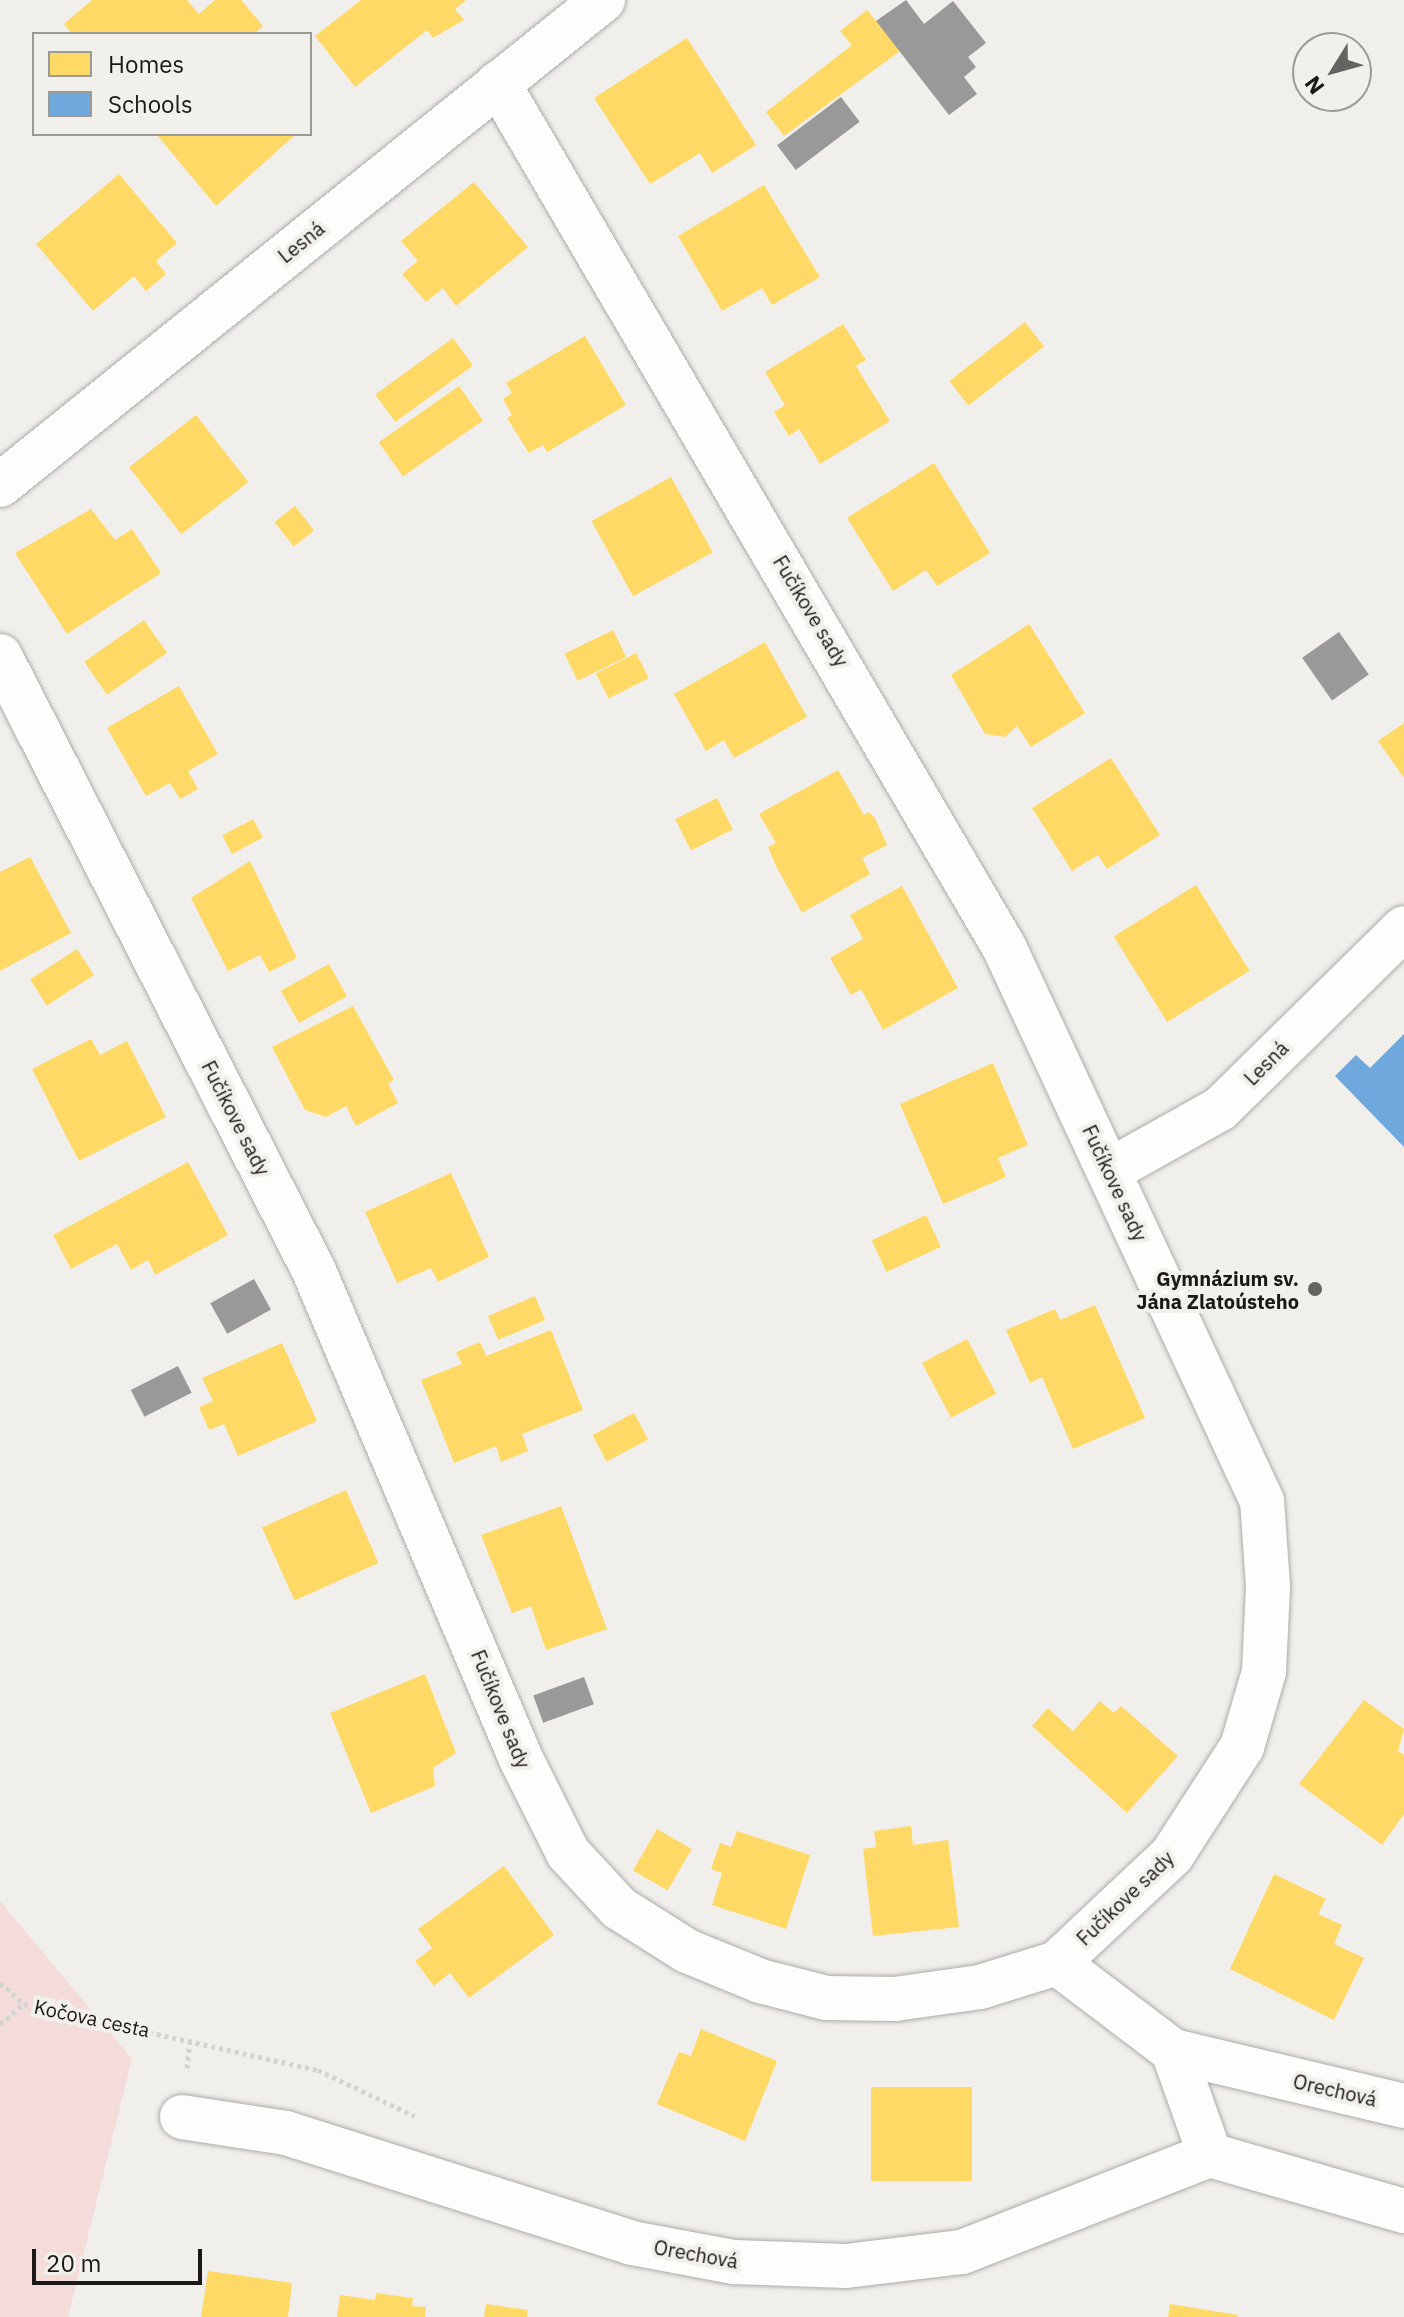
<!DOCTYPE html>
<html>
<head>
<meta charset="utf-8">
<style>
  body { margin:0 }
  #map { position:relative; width:1404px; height:2317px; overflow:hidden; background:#f1efec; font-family:"IBM Plex Sans",sans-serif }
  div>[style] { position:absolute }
  .green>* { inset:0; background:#f4dcda }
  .homes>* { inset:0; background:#ffd966; transform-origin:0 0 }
  .schools>* { inset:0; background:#6fa8dc }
  .industry>* { inset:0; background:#999; transform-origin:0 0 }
  .path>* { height:5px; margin-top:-2.5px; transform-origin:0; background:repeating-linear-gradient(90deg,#d3d3d2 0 4px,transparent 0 8px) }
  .roads { filter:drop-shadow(0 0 2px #adaca9) drop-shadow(0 0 2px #adaca9) }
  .minor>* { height:44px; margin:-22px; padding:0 22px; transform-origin:22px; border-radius:22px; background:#fdfdfc }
  .dots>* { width:22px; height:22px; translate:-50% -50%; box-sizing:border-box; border:4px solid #f2f0eb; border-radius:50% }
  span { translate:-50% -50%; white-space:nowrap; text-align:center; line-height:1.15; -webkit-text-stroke:8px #f2f0eb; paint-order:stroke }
  .street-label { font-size:20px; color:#1a1918 }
  .poi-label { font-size:20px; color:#1a1918; font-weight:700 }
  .right { translate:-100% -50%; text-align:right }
  .legend { position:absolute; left:32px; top:32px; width:280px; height:104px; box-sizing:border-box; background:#f2f0eb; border:2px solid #9c9a97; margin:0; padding:10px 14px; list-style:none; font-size:24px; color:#1a1918 }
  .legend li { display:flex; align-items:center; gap:16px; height:40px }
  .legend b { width:40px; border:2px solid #9c9a97 }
  .north { position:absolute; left:1292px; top:32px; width:80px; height:80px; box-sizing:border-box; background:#f2f0eb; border:2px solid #9c9a97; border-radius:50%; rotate:233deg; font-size:22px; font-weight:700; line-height:32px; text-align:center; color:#1a1918 }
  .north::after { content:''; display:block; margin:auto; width:28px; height:36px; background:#656462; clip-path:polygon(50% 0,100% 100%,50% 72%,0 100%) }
  .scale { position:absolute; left:32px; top:2249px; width:170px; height:36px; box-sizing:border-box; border:4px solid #1a1918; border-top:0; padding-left:10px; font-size:24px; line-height:28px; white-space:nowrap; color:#1a1918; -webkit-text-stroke:6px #f2f0eb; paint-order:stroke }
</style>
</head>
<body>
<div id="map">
  <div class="green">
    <div style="clip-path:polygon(0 1901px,132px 2059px,68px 2317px,0 2317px)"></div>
  </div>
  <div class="homes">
    <div style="clip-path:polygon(92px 0,187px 0,199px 14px,215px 0,241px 0,263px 26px,254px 34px,72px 34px,64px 24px)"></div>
    <div style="clip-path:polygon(361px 0,466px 0,455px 9px,464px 20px,433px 38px,427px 30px,355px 87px,315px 36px)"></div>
    <div style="clip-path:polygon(867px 10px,900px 51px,784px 136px,766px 112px,852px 45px,840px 31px)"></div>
    <div style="clip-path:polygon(687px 38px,756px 145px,712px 173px,700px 153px,650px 184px,594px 98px)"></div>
    <div style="clip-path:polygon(156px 134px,296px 134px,216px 206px)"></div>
    <div style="clip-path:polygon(119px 174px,177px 243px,156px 261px,166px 274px,146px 291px,134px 276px,93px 311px,36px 244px)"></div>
    <div style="clip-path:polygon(474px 182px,528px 247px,456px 306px,443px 288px,426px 302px,402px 274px,418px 261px,401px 241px)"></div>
    <div style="clip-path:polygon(764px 185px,820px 277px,772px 305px,762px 288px,722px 311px,678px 236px)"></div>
    <div style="left:1025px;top:322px;width:31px;height:96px;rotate:52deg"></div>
    <div style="clip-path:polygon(843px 324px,866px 360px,856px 366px,890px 421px,820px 464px,799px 429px,789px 436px,774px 412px,785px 405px,765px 372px)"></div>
    <div style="clip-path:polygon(585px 336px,626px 405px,547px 452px,543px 445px,529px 453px,507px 418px,512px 415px,503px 399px,512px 393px,506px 383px)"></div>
    <div style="left:453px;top:338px;width:34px;height:96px;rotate:54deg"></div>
    <div style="left:459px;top:386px;width:42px;height:98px;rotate:55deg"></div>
    <div style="left:196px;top:415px;width:85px;height:85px;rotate:52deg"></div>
    <div style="clip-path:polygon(934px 463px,990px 553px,937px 586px,926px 570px,893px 591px,847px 518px)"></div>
    <div style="left:671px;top:477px;width:86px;height:91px;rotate:61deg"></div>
    <div style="left:295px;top:506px;width:31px;height:26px;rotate:52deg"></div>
    <div style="clip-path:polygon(91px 509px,115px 540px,132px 529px,161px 573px,67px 634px,15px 553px)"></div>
    <div style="left:144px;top:620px;width:40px;height:73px;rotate:55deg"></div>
    <div style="clip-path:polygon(1029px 624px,1085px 713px,1031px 747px,1017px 726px,1005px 737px,985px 734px,951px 675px)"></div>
    <div style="left:613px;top:630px;width:30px;height:54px;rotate:64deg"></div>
    <div style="clip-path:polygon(765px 642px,807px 717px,734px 758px,724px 740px,706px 751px,674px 694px)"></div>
    <div style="left:636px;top:653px;width:28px;height:45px;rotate:63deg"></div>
    <div style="clip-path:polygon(179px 686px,218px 754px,188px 771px,198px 789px,180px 799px,170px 783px,146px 796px,107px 728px)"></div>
    <div style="clip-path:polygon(1404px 723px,1404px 778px,1378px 741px)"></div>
    <div style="clip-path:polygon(1111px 758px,1160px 835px,1107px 869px,1098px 855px,1072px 871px,1032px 808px)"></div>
    <div style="clip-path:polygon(838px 770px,864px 815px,869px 812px,875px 818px,887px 845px,862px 858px,870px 874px,802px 913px,776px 866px,768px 847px,776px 843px,759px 814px)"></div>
    <div style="left:717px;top:798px;width:35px;height:47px;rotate:63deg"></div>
    <div style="left:253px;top:819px;width:21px;height:35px;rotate:62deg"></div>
    <div style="clip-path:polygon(30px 857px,71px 933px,0 971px,0 872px)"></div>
    <div style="clip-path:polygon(250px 861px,297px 958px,269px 972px,260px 955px,228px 971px,191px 898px)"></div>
    <div style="left:1196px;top:885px;width:101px;height:97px;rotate:58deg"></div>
    <div style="clip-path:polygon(902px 886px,958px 988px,883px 1030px,861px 989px,851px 995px,830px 958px,863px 939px,850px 915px)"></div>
    <div style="left:77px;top:949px;width:31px;height:56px;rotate:57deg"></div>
    <div style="left:329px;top:964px;width:37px;height:55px;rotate:61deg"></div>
    <div style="clip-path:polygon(353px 1006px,394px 1080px,388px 1083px,398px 1103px,356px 1126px,346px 1106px,326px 1117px,305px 1110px,272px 1047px)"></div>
    <div style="clip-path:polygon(91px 1039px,100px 1055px,127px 1041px,166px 1117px,79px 1161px,32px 1069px)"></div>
    <div style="clip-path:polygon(993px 1063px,1028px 1145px,998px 1158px,1006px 1177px,943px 1204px,900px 1104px)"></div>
    <div style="clip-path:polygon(188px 1162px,228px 1235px,155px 1275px,148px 1260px,131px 1270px,117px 1244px,71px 1269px,53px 1235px)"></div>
    <div style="clip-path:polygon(451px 1173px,489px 1257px,438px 1282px,431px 1268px,397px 1283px,365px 1212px)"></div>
    <div style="left:926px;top:1215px;width:35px;height:60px;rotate:65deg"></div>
    <div style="left:535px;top:1296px;width:26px;height:51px;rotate:67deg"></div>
    <div style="clip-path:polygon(1095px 1305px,1145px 1418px,1073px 1449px,1042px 1377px,1030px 1383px,1006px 1330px,1055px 1309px,1060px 1320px)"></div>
    <div style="clip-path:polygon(551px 1330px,583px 1410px,522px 1434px,528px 1451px,501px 1462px,496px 1446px,454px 1463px,421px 1380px,462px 1364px,456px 1352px,480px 1342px,486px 1356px)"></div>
    <div style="left:967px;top:1339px;width:62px;height:51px;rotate:62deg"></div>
    <div style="clip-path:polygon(282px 1343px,317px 1421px,238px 1456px,224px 1424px,209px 1430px,199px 1407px,213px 1401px,202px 1378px)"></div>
    <div style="left:634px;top:1413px;width:30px;height:47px;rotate:62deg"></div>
    <div style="left:346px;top:1490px;width:80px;height:92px;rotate:66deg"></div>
    <div style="clip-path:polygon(561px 1506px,607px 1629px,546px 1650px,531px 1606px,512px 1613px,481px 1535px)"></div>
    <div style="clip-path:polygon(425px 1674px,456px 1753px,433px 1768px,435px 1786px,371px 1813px,330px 1713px)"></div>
    <div style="clip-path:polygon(1364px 1700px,1404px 1729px,1398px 1751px,1404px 1755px,1404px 1814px,1382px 1845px,1299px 1784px)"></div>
    <div style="clip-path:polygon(1100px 1701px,1114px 1713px,1121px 1706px,1178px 1756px,1127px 1813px,1032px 1726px,1048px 1708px,1073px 1731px)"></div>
    <div style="clip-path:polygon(911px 1826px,913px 1845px,948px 1840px,959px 1927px,873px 1936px,863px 1849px,876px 1847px,874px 1831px)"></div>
    <div style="left:657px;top:1829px;width:40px;height:48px;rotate:30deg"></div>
    <div style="clip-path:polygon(737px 1831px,810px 1855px,786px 1929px,712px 1905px,722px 1873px,711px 1869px,720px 1843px,731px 1847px)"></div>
    <div style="clip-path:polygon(504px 1866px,554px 1935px,469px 1998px,450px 1973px,434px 1986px,415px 1961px,432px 1948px,418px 1929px)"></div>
    <div style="clip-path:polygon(1274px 1874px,1326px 1899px,1318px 1914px,1342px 1925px,1334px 1944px,1364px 1958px,1334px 2020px,1230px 1969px)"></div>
    <div style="clip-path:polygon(701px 2029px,777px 2061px,745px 2141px,657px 2104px,679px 2052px,691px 2056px)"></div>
    <div style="left:972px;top:2087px;width:94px;height:101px;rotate:90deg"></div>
    <div style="clip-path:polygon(208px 2271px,292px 2283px,288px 2317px,201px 2317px)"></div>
    <div style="clip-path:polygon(376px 2293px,413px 2298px,412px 2306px,426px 2307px,425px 2317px,337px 2317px,340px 2295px,375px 2300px)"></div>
    <div style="clip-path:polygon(486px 2304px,528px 2310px,527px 2317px,484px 2317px)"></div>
    <div style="clip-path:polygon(1170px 2304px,1238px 2315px,1237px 2317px,1168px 2317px)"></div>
  </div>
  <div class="schools">
    <div style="clip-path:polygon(1404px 1034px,1404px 1147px,1335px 1076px,1356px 1055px,1370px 1068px)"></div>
  </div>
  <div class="industry">
    <div style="clip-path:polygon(906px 0,924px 24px,953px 1px,986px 43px,968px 57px,976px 67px,964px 77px,977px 94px,949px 115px,876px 21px)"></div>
    <div style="left:841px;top:97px;width:31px;height:80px;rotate:53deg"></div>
    <div style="left:1339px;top:632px;width:52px;height:45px;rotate:55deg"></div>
    <div style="left:254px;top:1279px;width:35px;height:50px;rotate:61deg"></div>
    <div style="left:178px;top:1366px;width:30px;height:53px;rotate:63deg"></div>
    <div style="left:584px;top:1677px;width:29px;height:54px;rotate:70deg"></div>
  </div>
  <div class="path">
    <div style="left:0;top:1983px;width:32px;rotate:41deg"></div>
    <div style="left:24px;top:2004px;width:301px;rotate:12.7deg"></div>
    <div style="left:318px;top:2070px;width:107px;rotate:25.4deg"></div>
    <div style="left:0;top:2024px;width:31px;rotate:-40deg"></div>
    <div style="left:187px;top:2068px;width:27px;rotate:-84deg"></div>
  </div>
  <div class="roads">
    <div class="minor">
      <div style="left:0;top:485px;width:774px;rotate:-38.81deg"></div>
      <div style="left:0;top:656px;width:691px;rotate:62.95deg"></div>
      <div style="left:314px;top:1271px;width:530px;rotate:67.01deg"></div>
      <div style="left:521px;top:1759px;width:105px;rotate:63.4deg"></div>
      <div style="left:568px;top:1853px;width:75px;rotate:47.2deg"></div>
      <div style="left:619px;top:1908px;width:80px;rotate:32.3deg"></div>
      <div style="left:687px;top:1951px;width:79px;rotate:22.3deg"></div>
      <div style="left:760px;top:1981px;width:68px;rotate:14.4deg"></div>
      <div style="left:826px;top:1998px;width:69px;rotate:0.8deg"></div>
      <div style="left:895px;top:1999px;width:86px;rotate:-8deg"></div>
      <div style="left:980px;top:1987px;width:81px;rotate:-17.3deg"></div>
      <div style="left:1057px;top:1963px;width:158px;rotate:-43.2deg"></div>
      <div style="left:1172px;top:1855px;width:129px;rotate:-57.1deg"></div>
      <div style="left:1242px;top:1747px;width:78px;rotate:-73.7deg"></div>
      <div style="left:1264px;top:1672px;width:86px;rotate:-87.3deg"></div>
      <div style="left:1268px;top:1586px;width:85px;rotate:-94deg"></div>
      <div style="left:1262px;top:1501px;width:611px;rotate:-114.97deg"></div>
      <div style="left:1004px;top:947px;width:1001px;rotate:-120.36deg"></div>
      <div style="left:1109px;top:1171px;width:127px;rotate:-29.2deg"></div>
      <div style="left:1220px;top:1109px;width:258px;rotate:-44.5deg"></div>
      <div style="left:1057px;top:1963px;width:146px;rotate:37.2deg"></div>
      <div style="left:1173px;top:2051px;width:237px;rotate:13.4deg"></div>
      <div style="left:1173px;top:2051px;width:110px;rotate:70.4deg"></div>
      <div style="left:182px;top:2117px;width:105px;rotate:8.7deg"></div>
      <div style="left:286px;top:2133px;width:363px;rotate:17.6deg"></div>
      <div style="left:632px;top:2243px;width:104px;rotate:10.6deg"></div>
      <div style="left:734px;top:2262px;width:112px;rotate:2deg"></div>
      <div style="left:846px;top:2266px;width:117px;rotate:-6.9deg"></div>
      <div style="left:962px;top:2252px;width:266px;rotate:-21.4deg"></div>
      <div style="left:1210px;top:2155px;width:202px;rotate:16.1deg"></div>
    </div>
  </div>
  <div class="dots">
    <div style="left:1315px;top:1289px;background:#656462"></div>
  </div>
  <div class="street-label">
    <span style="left:301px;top:242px;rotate:-39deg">Lesná</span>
    <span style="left:811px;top:611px;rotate:59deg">Fučíkove sady</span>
    <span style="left:1266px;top:1063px;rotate:-45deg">Lesná</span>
    <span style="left:236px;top:1118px;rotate:63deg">Fučíkove sady</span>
    <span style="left:1115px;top:1183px;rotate:65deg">Fučíkove sady</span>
    <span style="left:501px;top:1709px;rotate:68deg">Fučíkove sady</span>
    <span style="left:1125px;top:1898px;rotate:-44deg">Fučíkove sady</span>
    <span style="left:92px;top:2018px;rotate:12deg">Kočova cesta</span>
    <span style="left:1335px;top:2090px;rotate:13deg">Orechová</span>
    <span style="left:696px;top:2254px;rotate:10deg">Orechová</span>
  </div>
  <div class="poi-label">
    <span class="right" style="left:1299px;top:1290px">Gymnázium sv.<br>Jána Zlatoústeho</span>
  </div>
  <ul class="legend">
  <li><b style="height:22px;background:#ffd966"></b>Homes</li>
  <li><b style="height:22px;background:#6fa8dc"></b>Schools</li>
  </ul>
  <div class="north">N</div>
  <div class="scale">20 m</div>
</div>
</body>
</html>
